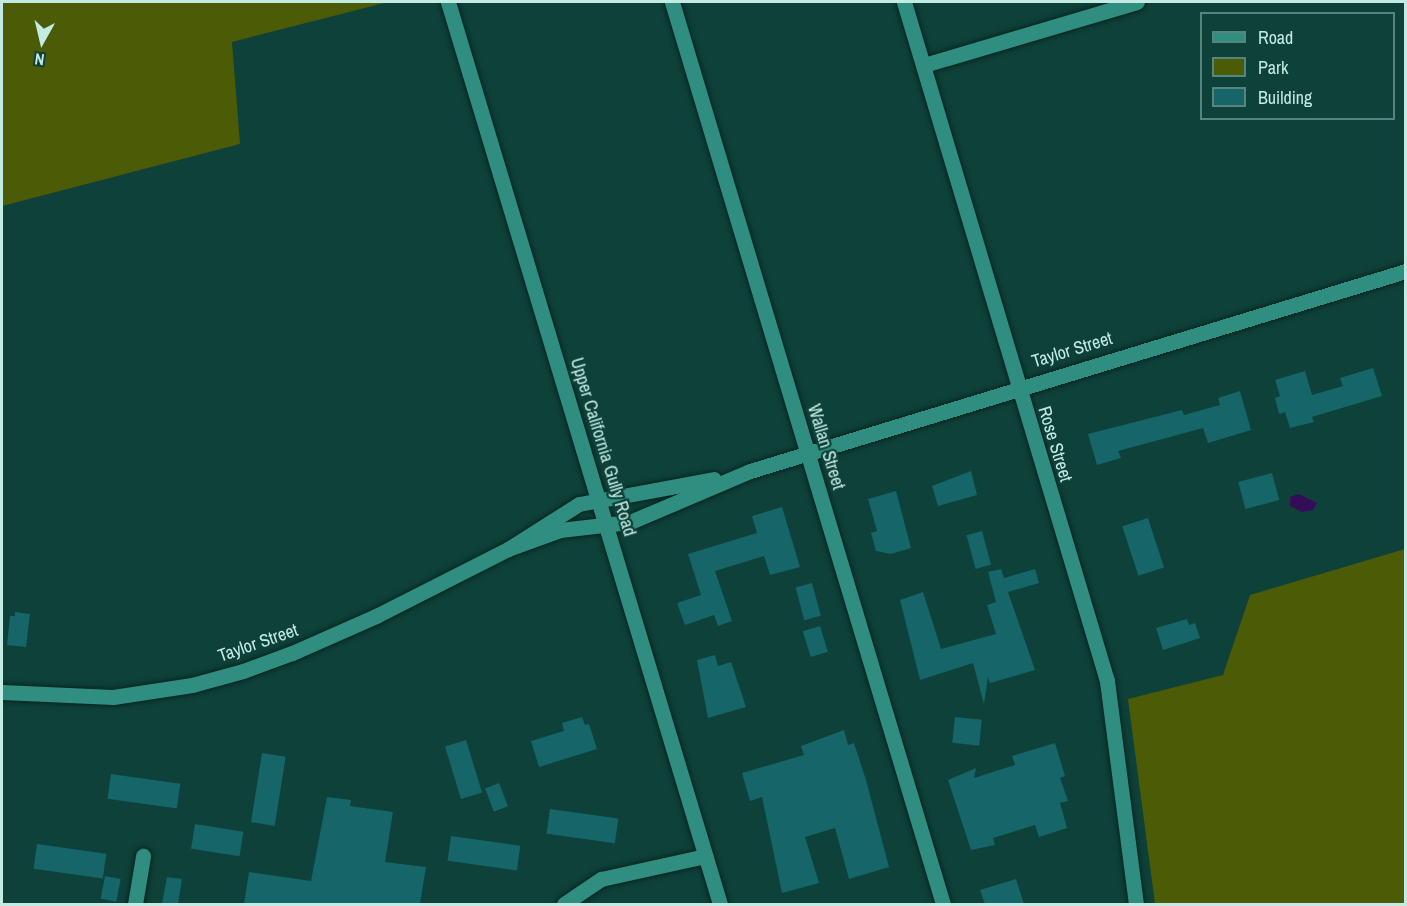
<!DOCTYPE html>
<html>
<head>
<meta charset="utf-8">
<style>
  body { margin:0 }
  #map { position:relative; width:1407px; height:906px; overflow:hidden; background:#0e4139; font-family:"Archivo Narrow",sans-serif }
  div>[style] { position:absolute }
  .green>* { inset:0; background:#4b5b06 }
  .water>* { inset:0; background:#330d58 }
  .building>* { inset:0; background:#156569; transform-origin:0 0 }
  .roads { filter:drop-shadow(0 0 2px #072520) drop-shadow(0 0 2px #072520) }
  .minor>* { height:15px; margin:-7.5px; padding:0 7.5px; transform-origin:7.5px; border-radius:7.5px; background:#308e80 }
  span { translate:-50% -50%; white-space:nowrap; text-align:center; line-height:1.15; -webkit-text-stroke:4.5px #0e4139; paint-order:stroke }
  .street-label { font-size:18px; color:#c2ece3 }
  .frame { position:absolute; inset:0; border:3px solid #c2ece3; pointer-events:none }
  .legend { position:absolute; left:1200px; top:12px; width:195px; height:108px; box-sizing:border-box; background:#0e4139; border:2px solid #56857d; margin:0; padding:8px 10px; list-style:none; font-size:18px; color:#c2ece3 }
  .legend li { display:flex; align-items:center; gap:12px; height:30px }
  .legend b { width:30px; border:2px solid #56857d }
  .north { position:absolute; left:12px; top:12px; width:60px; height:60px; -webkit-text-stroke:4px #0e4139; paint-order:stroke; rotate:188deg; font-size:16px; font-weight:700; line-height:24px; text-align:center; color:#c2ece3 }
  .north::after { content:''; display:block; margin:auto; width:21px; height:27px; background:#c2ece3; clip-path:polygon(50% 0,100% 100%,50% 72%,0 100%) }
</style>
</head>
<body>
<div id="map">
  <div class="green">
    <div style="clip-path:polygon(2px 2px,388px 2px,232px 42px,240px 144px,2px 206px)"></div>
    <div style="clip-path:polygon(1405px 549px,1405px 904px,1155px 904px,1128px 699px,1223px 675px,1250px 595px)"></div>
  </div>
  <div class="water">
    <div style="clip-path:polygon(1299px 494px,1317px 503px,1313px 510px,1302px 512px,1290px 506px,1290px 497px)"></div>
  </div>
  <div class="building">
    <div style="clip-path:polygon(1373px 368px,1382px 396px,1312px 417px,1314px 422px,1290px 428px,1285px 412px,1279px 414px,1275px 398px,1280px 396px,1275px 380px,1305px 371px,1312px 395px,1343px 386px,1340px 378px)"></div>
    <div style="clip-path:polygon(1240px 391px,1251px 430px,1208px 443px,1203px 428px,1118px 451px,1121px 458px,1097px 465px,1088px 434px,1182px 410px,1184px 415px,1220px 405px,1218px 398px)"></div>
    <div style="clip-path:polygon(971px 471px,977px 495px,938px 506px,932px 486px)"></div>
    <div style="left:1272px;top:473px;width:28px;height:35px;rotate:75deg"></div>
    <div style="clip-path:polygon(896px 491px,911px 548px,891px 554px,876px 551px,871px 533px,877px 531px,868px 499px)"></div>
    <div style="clip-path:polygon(782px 507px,800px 567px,770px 575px,764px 556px,715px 571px,732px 621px,718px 626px,714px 615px,685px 625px,677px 603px,701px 595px,688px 554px,757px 533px,752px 516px)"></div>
    <div style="left:1148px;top:518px;width:52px;height:27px;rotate:72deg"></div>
    <div style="left:982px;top:531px;width:35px;height:16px;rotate:75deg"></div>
    <div style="clip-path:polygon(1001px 569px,1004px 578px,1035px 569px,1039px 583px,1008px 592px,1035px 670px,990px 683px,988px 677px,984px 704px,973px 663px,920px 680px,900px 600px,923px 592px,941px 649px,996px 634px,987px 605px,996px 602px,988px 572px)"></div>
    <div style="left:812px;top:583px;width:34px;height:17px;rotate:75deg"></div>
    <div style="clip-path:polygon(15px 612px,30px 614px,26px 647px,7px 645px,10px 616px,15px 616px)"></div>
    <div style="clip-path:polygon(1187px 619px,1189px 625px,1195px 623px,1200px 638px,1163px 650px,1156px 628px)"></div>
    <div style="left:820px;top:626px;width:27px;height:18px;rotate:73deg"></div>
    <div style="clip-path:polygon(715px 655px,718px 666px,731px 662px,746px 707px,708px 718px,697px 660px)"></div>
    <div style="clip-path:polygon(582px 717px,585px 725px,589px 724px,597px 749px,539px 767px,531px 741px,564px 731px,562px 723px)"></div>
    <div style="left:955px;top:717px;width:27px;height:26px;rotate:6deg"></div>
    <div style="clip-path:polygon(844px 730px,848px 745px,854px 743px,866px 780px,889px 867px,849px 879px,835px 828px,805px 837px,819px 883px,782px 893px,762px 797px,750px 801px,742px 773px,804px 755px,801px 746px)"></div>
    <div style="left:466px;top:740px;width:55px;height:22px;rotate:73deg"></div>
    <div style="clip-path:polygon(1055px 743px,1065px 776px,1060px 778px,1068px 801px,1060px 803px,1067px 828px,1039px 837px,1035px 825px,993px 838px,995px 845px,971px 850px,948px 780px,976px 768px,974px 778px,1015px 765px,1012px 756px)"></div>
    <div style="left:262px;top:753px;width:24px;height:70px;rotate:9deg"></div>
    <div style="left:111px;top:774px;width:70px;height:25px;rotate:8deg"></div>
    <div style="left:499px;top:783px;width:25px;height:15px;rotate:69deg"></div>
    <div style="clip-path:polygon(327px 797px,351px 800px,350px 806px,393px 812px,385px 862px,426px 867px,420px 904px,244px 904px,249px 872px,311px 881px)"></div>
    <div style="left:550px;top:809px;width:69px;height:25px;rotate:8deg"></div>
    <div style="left:195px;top:824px;width:49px;height:25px;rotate:9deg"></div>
    <div style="left:451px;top:836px;width:70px;height:25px;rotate:8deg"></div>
    <div style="left:37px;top:844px;width:70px;height:25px;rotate:8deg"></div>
    <div style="left:105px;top:876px;width:16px;height:23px;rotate:11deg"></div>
    <div style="clip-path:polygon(167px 877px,182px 879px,178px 904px,162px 904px)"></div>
    <div style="clip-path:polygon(1016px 879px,1024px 904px,985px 904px,980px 890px)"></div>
  </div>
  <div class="roads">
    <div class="minor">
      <div style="left:448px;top:2px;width:942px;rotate:73.22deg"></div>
      <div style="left:672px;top:2px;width:942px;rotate:73.28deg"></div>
      <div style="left:904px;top:2px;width:709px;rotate:73.35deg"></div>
      <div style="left:1107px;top:681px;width:225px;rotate:82.6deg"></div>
      <div style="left:924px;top:65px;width:222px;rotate:-16.5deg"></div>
      <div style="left:508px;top:549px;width:55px;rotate:-20.1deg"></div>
      <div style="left:560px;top:530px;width:70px;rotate:-6.5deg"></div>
      <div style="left:630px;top:522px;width:130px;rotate:-23deg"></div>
      <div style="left:750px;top:471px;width:686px;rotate:-16.96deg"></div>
      <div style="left:2px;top:692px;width:111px;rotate:2.6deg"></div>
      <div style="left:113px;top:697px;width:80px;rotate:-8.6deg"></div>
      <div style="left:192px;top:685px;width:53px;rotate:-15.4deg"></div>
      <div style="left:243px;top:671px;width:52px;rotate:-20.2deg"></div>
      <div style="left:292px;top:653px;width:92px;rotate:-23.8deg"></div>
      <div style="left:376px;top:616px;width:148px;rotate:-26.9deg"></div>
      <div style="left:508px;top:549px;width:84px;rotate:-32.4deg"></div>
      <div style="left:579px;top:504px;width:137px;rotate:-10.5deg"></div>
      <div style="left:135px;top:904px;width:49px;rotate:-80.5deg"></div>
      <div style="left:564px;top:904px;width:45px;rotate:-34deg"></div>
      <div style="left:601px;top:879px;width:107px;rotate:-12.4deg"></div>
    </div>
  </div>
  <div class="street-label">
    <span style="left:1072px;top:350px;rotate:-17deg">Taylor Street</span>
    <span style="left:1055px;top:444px;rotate:73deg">Rose Street</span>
    <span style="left:603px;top:447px;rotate:73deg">Upper California Gully Road</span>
    <span style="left:826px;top:447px;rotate:73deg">Wallan Street</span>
    <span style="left:258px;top:643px;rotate:-19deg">Taylor Street</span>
  </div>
  <div class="frame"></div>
  <ul class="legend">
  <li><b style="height:8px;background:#308e80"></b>Road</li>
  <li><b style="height:16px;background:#4b5b06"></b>Park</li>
  <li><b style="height:16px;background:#156569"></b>Building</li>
  </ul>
  <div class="north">N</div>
</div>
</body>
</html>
